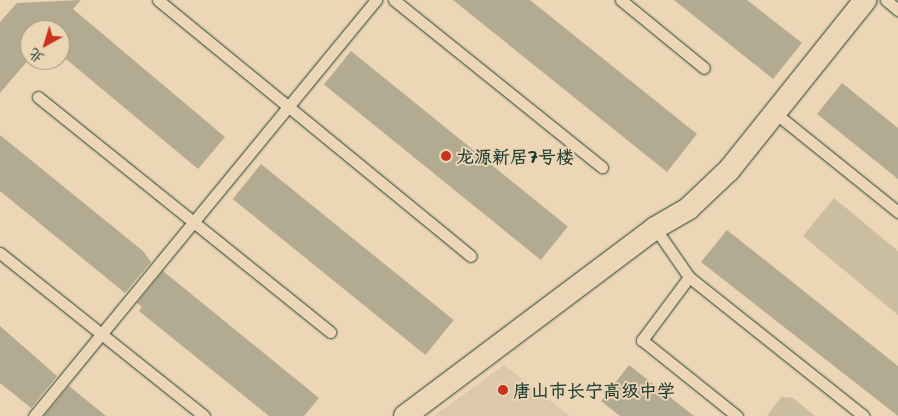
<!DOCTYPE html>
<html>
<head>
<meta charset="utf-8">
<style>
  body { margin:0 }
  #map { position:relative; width:898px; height:416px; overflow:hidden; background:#ecd6b5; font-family:Mali,"LXGW WenKai TC",sans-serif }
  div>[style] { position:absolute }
  .built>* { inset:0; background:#dbc9aa }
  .green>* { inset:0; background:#cabda0 }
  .building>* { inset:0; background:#b3ab91; transform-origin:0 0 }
  .roads { filter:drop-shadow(0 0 1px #1f3d34) drop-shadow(0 0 1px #1f3d34) }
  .service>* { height:11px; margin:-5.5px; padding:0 5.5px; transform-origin:5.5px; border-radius:5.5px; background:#ecd6b5 }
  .minor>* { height:22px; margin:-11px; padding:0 11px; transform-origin:11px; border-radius:11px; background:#ecd6b5 }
  .dots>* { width:14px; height:14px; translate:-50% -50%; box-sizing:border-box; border:2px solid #ecd6b5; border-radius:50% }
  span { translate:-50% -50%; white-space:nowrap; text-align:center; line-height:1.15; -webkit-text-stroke:4px #ecd6b5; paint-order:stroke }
  .poi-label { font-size:18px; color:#1f3d34; font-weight:700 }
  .left { translate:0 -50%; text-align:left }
  .north { position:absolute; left:20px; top:20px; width:50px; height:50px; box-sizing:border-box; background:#ecd6b5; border:1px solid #9a9981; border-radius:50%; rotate:219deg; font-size:14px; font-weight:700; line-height:20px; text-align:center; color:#1f3d34 }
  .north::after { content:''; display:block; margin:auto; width:18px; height:22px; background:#c8321e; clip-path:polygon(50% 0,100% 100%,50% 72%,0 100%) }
</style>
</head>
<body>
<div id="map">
  <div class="built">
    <div style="clip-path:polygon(504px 365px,570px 416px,434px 416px)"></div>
  </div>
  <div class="green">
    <div style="clip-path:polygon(834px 198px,898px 251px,898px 315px,803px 236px)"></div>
    <div style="clip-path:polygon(781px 397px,793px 398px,815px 416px,767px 416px)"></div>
  </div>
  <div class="building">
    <div style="clip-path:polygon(81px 0,73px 9px,225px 137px,198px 169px,60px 54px,60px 30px,30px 30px,30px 58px,0 93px,0 22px,17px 3px)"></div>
    <div style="clip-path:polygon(453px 0,530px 0,697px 134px,667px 172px)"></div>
    <div style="clip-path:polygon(674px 0,747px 0,802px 43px,773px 79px)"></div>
    <div style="left:351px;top:51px;width:279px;height:43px;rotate:39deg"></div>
    <div style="clip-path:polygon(842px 83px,898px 128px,898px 179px,817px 114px)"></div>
    <div style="clip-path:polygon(0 135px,143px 251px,151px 262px,125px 293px,0 191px)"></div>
    <div style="left:261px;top:164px;width:248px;height:45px;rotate:39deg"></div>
    <div style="clip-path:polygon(727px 230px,898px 366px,898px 416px,701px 262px)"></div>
    <div style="clip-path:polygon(163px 271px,319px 398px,304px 416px,269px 416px,139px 311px,142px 307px,137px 303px)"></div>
    <div style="clip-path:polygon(0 326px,57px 376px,31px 408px,0 383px)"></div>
    <div style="clip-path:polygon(629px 365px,694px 416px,620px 416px,601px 401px)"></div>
    <div style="clip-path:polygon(69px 386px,106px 416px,44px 416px)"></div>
  </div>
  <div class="roads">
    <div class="service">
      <div style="left:158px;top:0;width:404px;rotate:39.3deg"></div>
      <div style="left:394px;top:0;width:267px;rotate:38.8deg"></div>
      <div style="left:621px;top:0;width:107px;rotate:39.3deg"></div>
      <div style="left:886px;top:0;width:16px;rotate:40deg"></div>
      <div style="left:38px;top:97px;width:375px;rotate:38.8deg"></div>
      <div style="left:775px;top:113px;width:158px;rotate:38.8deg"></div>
      <div style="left:655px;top:228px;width:60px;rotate:55.2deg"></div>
      <div style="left:689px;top:277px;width:223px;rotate:38.5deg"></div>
      <div style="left:0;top:253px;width:261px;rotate:38.6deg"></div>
      <div style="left:689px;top:277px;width:79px;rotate:126.7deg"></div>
      <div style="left:642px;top:340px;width:122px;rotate:38.7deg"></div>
      <div style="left:34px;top:416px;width:539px;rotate:-50.58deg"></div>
    </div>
    <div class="minor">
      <div style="left:405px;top:416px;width:313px;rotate:-36.9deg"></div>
      <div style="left:655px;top:228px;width:39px;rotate:-30deg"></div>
      <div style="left:689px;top:208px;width:55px;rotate:-43.5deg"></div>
      <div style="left:729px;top:170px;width:218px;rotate:-51.3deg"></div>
    </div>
  </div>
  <div class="dots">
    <div style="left:446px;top:156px;background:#c8321e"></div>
    <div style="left:503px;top:390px;background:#c8321e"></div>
  </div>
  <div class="poi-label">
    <span class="left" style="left:456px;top:156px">龙源新居7号楼</span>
    <span class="left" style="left:513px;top:390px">唐山市长宁高级中学</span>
  </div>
  <div class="north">北</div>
</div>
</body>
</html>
